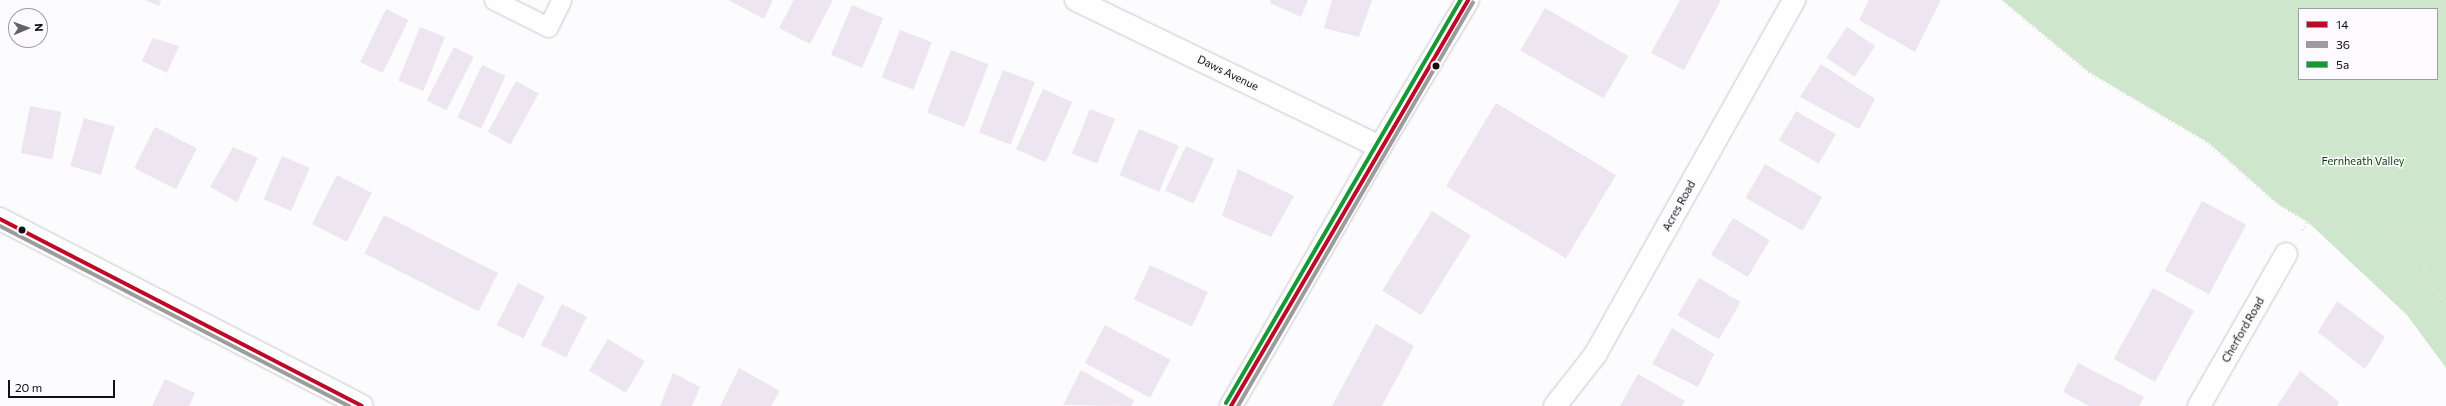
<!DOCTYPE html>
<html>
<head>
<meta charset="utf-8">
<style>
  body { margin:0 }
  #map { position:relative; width:2446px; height:406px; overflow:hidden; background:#fcfbfd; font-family:Commissioner,sans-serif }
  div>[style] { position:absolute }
  .green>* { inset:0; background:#cee7cc }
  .building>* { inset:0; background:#ede6f0; transform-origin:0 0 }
  .path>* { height:2.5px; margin-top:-1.25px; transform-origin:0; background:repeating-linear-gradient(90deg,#e2e2e3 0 1px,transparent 0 4px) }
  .roads { filter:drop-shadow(0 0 1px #c8c7c9) drop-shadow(0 0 1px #c8c7c9) }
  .service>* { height:19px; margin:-9.5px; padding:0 9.5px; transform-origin:9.5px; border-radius:9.5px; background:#fffeff }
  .minor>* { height:22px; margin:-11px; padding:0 11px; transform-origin:11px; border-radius:11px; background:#fffeff }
  .tertiary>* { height:22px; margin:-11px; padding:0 11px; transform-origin:11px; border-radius:11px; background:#fffeff }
  .bus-1>* { height:4px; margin:-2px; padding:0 2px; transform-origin:2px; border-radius:2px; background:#be0826 }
  .bus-2>* { height:4px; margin:-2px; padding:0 2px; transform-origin:2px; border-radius:2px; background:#9d9c9c }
  .bus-3>* { height:4px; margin:-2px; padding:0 2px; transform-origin:2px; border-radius:2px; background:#149934 }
  .dots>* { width:11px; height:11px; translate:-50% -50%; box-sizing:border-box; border:2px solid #fcfafe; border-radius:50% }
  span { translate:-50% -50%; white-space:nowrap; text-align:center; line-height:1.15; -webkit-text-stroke:3px #fcfafe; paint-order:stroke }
  .street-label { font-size:11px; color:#111013 }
  .park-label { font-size:11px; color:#043d03 }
  .legend { position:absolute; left:2298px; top:8px; width:140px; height:72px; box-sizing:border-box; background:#fcfafe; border:1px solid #9e9ca0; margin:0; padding:5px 7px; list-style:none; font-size:12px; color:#111013 }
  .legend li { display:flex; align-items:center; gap:8px; height:20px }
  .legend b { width:20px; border:1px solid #9e9ca0 }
  .north { position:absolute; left:8px; top:8px; width:40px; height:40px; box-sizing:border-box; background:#fcfafe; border:1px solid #9e9ca0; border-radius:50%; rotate:88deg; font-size:11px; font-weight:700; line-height:16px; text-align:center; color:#111013 }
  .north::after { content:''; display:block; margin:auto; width:14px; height:18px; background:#636265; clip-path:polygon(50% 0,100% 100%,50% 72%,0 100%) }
  .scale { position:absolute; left:8px; top:380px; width:107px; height:18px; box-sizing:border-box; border:2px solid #111013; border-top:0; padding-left:5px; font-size:12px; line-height:14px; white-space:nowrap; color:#111013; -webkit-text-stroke:3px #fcfafe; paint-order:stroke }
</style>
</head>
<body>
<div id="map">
  <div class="green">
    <div style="clip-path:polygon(evenodd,2002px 0,2446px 0,2446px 368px,2407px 315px,2308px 222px,2278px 204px,2209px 143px,2089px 72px,2002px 0,2299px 9px,2437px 9px,2437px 79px,2299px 79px,2299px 9px)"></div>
  </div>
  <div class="building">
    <div style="clip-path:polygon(145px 0,161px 0,159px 6px)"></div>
    <div style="clip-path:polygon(728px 0,773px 0,764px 19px)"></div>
    <div style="clip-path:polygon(794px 0,833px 0,810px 44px,779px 28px)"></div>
    <div style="clip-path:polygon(1271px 0,1308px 0,1301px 17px,1270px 3px)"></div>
    <div style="clip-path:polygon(1332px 0,1372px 0,1359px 37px,1324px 28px)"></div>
    <div style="clip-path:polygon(1680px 0,1721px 0,1684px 70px,1651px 53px)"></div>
    <div style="clip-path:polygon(1869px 0,1941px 0,1915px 52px,1859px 20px)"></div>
    <div style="left:852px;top:5px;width:34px;height:54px;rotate:23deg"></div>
    <div style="left:1545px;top:8px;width:96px;height:49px;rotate:30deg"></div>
    <div style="left:386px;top:9px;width:25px;height:59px;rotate:26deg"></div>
    <div style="left:420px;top:27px;width:27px;height:58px;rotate:22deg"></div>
    <div style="left:1847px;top:27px;width:34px;height:37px;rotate:34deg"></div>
    <div style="left:900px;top:30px;width:34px;height:51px;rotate:21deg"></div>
    <div style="clip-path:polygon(153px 38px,179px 46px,167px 73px,142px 61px)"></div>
    <div style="left:454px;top:47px;width:22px;height:60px;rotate:27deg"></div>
    <div style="left:951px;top:50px;width:40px;height:67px;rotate:21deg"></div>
    <div style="clip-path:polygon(1821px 64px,1875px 99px,1859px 129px,1800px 97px)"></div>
    <div style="left:482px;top:65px;width:26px;height:58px;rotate:25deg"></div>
    <div style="left:1003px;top:70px;width:34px;height:67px;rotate:21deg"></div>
    <div style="left:516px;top:81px;width:26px;height:58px;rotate:29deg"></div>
    <div style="left:1043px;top:89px;width:32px;height:66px;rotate:24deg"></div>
    <div style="left:1496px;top:103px;width:140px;height:97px;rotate:31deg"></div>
    <div style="left:30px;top:106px;width:32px;height:48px;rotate:11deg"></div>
    <div style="left:1090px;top:109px;width:27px;height:48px;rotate:22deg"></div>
    <div style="left:1796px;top:111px;width:46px;height:34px;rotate:30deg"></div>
    <div style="left:84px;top:118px;width:32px;height:50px;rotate:16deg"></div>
    <div style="left:155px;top:127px;width:47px;height:46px;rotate:27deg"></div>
    <div style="left:1139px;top:129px;width:43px;height:50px;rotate:23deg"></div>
    <div style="left:1186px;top:146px;width:31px;height:49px;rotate:25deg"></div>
    <div style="clip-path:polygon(233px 147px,258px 158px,237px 202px,210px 187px)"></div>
    <div style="left:282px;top:156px;width:30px;height:47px;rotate:23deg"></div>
    <div style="left:1765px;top:164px;width:66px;height:39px;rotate:30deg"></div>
    <div style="clip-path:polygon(1238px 169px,1294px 196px,1271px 237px,1222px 216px)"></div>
    <div style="left:337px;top:175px;width:39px;height:55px;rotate:27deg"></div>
    <div style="left:2202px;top:201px;width:50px;height:79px;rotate:28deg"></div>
    <div style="left:1432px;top:211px;width:46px;height:94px;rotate:32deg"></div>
    <div style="left:384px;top:215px;width:128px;height:43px;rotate:27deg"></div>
    <div style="left:1733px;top:218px;width:43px;height:43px;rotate:31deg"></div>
    <div style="left:1150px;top:265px;width:64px;height:38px;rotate:25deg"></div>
    <div style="left:1699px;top:278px;width:48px;height:43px;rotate:30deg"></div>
    <div style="left:518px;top:283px;width:30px;height:47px;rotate:27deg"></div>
    <div style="left:2153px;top:288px;width:47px;height:81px;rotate:29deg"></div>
    <div style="clip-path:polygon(2337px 301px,2385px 337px,2365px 369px,2318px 332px)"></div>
    <div style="left:562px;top:304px;width:28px;height:46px;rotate:27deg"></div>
    <div style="clip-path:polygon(1376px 324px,1414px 346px,1382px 406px,1332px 406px)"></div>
    <div style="left:1105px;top:325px;width:74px;height:43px;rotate:28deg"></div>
    <div style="clip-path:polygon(1672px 328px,1714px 354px,1698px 387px,1652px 364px)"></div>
    <div style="left:608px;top:339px;width:43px;height:37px;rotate:31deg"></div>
    <div style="clip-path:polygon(2078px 363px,2144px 397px,2139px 406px,2089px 406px,2063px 392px)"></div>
    <div style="clip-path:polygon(739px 368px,780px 391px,771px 406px,720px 406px)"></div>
    <div style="clip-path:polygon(1081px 370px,1134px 400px,1131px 406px,1063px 405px)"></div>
    <div style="clip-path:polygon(2300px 371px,2339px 402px,2337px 406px,2277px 406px)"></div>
    <div style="clip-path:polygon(673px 373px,700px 387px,692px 406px,660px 406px)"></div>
    <div style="clip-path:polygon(1638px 374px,1685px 401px,1682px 406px,1620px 406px)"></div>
    <div style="clip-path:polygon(165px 379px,195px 393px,189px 406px,152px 406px)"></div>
  </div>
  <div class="path">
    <div style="left:2002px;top:0;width:113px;rotate:39.6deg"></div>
    <div style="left:2089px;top:72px;width:139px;rotate:30.6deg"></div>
    <div style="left:2209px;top:143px;width:92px;rotate:41.5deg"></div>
    <div style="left:2278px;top:204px;width:35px;rotate:31deg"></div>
    <div style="left:2302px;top:230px;width:10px;rotate:-53deg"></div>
    <div style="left:2308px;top:222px;width:31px;rotate:11deg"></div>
    <div style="left:2338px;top:228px;width:71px;rotate:3.2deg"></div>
    <div style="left:2409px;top:232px;width:16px;rotate:-18deg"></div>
    <div style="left:2424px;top:227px;width:12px;rotate:14deg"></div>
    <div style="left:2436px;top:230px;width:12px;rotate:-35deg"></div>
    <div style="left:2409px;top:232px;width:57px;rotate:67.5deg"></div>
    <div style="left:2431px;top:285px;width:23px;rotate:50deg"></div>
  </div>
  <div class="roads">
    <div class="service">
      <div style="left:494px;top:0;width:60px;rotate:26.6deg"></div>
      <div style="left:548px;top:27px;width:30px;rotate:-64deg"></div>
    </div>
    <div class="minor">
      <div style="left:1076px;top:0;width:338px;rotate:25.8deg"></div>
      <div style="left:1555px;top:406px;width:65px;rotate:-51.9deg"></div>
      <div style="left:1595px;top:355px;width:407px;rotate:-60.7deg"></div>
      <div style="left:2199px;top:406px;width:175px;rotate:-60.2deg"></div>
    </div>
    <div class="tertiary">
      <div style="left:0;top:219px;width:407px;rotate:27.3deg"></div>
      <div style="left:1231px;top:406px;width:299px;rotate:-60.1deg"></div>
      <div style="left:1380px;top:147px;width:171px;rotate:-59.1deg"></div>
    </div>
  </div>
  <div class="bus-1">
    <div style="left:0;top:219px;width:407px;rotate:27.3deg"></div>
    <div style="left:1231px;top:406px;width:470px;rotate:-59.7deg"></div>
  </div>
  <div class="bus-2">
    <div style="left:0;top:226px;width:393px;rotate:27.3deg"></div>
    <div style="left:1238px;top:406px;width:467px;rotate:-59.8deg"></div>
  </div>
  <div class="bus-3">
    <div style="left:1226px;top:403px;width:467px;rotate:-59.8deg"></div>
  </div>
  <div class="dots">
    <div style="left:1436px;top:66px;background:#111013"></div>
    <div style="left:22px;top:230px;background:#111013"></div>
  </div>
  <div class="street-label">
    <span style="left:1228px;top:73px;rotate:26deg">Daws Avenue</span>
    <span style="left:1679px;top:206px;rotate:-61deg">Acres Road</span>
    <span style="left:2243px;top:330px;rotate:-60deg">Cherford Road</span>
  </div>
  <div class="park-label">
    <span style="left:2363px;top:161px">Fernheath Valley</span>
  </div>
  <ul class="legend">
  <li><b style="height:5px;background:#be0826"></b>14</li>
  <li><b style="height:5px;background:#9d9c9c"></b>36</li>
  <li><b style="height:5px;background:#149934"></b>5a</li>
  </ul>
  <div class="north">N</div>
  <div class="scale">20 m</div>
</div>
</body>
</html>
